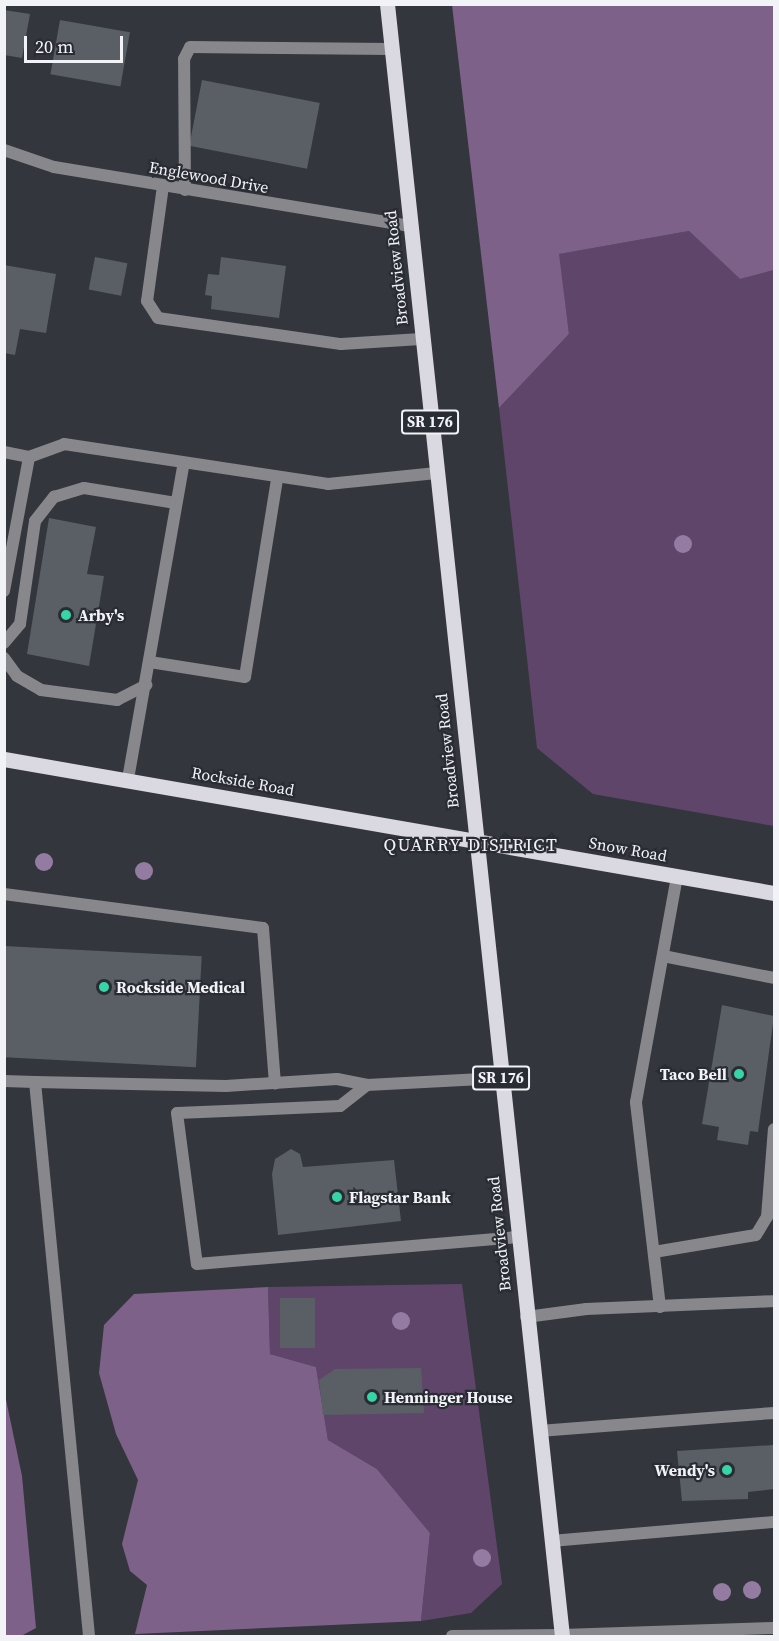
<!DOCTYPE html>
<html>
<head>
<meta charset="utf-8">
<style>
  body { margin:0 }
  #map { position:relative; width:779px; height:1641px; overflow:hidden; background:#34363d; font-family:"Source Serif 4",serif }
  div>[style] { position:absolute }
  .green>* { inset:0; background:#60456b }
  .forest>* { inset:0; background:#7d6188 }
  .building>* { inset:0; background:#595f65; transform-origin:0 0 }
  .service>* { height:12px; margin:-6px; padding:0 6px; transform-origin:6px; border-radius:6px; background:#88878b }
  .minor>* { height:12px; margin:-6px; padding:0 6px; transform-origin:6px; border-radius:6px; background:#88878b }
  .primary>* { height:15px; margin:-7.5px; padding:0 7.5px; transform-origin:7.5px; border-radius:7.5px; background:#dad8e0 }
  .trees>* { width:18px; height:18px; margin:-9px; border-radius:50%; background:#937ba1 }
  .dots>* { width:16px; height:16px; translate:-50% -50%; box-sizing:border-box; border:3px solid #2a2c33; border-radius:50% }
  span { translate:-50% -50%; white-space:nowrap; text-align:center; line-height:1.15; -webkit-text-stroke:4.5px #2a2c33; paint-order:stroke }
  .shield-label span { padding:2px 4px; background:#2a2c33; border:2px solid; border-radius:4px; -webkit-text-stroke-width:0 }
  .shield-label { font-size:15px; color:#f1f3f7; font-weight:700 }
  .street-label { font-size:16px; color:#f1f3f7 }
  .poi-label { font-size:16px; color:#f1f3f7; font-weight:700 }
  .left { translate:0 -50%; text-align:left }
  .right { translate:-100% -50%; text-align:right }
  .neighbourhood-label { font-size:18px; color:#f1f3f7; letter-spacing:1.5px }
  .frame { position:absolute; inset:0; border:6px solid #f1f3f7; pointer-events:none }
  .scale { position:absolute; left:24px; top:36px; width:99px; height:27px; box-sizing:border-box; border:3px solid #f1f3f7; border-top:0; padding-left:8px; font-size:18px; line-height:21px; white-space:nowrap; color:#f1f3f7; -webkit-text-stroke:4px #2a2c33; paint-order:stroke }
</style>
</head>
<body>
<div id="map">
  <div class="green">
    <div style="clip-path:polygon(689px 231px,740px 279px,774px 270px,774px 826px,593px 794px,537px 748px,499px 408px,569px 334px,558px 254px)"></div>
    <div style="clip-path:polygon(462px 1284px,502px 1584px,471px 1613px,421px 1621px,430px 1533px,377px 1469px,328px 1440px,316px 1367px,270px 1354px,268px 1287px)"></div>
  </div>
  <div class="forest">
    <div style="clip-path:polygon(452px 5px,774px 5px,774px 270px,740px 279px,689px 231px,559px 254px,569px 334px,499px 408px)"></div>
    <div style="clip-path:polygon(268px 1287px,270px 1354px,316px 1367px,328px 1440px,377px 1469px,430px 1533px,421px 1621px,135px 1634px,147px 1585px,130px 1571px,122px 1544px,138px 1480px,116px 1434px,99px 1373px,104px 1325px,134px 1294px)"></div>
    <div style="clip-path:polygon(4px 1390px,22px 1476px,36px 1628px,21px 1636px,5px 1636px)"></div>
  </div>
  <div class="building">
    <div style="clip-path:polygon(4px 10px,30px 14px,22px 58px,4px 55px)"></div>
    <div style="left:60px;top:20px;width:71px;height:55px;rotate:10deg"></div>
    <div style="left:202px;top:80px;width:120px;height:67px;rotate:11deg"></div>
    <div style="left:95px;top:257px;width:33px;height:33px;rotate:11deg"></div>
    <div style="clip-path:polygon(221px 257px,286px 266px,279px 318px,211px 309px,212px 296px,205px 295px,208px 274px,219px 275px)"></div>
    <div style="clip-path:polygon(4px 265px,56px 274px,46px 333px,20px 329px,15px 355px,4px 353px)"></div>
    <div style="clip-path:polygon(49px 518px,96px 527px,87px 574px,104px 576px,89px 666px,27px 654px)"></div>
    <div style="left:4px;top:946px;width:198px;height:111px;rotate:3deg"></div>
    <div style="clip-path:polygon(722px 1005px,774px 1016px,758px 1132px,750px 1131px,748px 1145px,717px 1140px,719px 1127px,702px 1124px)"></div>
    <div style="clip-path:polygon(291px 1149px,300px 1154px,303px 1167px,394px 1160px,401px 1221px,278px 1235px,272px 1174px,275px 1159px)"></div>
    <div style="left:280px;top:1298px;width:35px;height:50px"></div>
    <div style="clip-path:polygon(421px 1368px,424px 1413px,323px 1415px,319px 1380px,335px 1369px)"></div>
    <div style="clip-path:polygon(774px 1445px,774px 1489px,748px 1492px,748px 1499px,682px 1501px,677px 1451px)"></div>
  </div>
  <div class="service">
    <div style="left:163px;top:186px;width:116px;rotate:97.9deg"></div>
    <div style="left:147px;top:301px;width:20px;rotate:57deg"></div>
    <div style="left:158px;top:318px;width:185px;rotate:8.1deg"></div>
    <div style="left:341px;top:344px;width:80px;rotate:-3.6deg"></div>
    <div style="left:185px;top:190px;width:131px;rotate:-90.4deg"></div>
    <div style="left:184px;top:59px;width:13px;rotate:-63deg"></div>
    <div style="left:190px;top:47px;width:201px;rotate:0.6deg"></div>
    <div style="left:4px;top:452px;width:25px;rotate:11deg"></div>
    <div style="left:29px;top:457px;width:37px;rotate:-20deg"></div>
    <div style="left:64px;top:444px;width:267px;rotate:8.6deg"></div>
    <div style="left:328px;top:484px;width:109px;rotate:-5.8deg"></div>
    <div style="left:4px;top:591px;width:136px;rotate:-79.4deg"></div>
    <div style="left:4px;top:643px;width:25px;rotate:-50deg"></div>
    <div style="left:20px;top:624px;width:104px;rotate:-81.7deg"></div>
    <div style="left:35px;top:521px;width:31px;rotate:-52deg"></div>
    <div style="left:54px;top:497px;width:31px;rotate:-17deg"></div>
    <div style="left:84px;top:488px;width:93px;rotate:9.3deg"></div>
    <div style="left:4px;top:658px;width:22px;rotate:54deg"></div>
    <div style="left:17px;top:676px;width:28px;rotate:30deg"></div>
    <div style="left:41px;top:690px;width:77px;rotate:7.5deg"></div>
    <div style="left:117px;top:700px;width:33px;rotate:-27deg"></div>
    <div style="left:150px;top:662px;width:96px;rotate:9deg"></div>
    <div style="left:245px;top:677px;width:201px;rotate:-80.8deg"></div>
    <div style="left:128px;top:779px;width:321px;rotate:-80deg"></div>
    <div style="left:4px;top:894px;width:261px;rotate:7.5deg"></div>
    <div style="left:263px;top:928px;width:156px;rotate:85.6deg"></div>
    <div style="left:663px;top:956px;width:113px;rotate:11.2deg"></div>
    <div style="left:4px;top:1081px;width:31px;rotate:2deg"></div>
    <div style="left:35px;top:1082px;width:557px;rotate:84.43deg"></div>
    <div style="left:35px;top:1082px;width:191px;rotate:1.2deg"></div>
    <div style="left:226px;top:1086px;width:111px;rotate:-3.6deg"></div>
    <div style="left:337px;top:1079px;width:31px;rotate:11deg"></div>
    <div style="left:367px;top:1085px;width:134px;rotate:-3deg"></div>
    <div style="left:367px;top:1085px;width:34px;rotate:142deg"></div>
    <div style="left:340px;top:1106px;width:163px;rotate:177.5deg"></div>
    <div style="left:177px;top:1113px;width:152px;rotate:82.5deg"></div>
    <div style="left:197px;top:1264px;width:322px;rotate:-4.8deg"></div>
    <div style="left:654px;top:1252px;width:103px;rotate:-9.5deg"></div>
    <div style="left:756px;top:1235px;width:21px;rotate:-59deg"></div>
    <div style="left:767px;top:1217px;width:88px;rotate:-85.5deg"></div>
    <div style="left:660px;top:1307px;width:206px;rotate:-96.7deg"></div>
    <div style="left:636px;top:1102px;width:230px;rotate:-79.7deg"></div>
    <div style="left:526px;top:1317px;width:61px;rotate:-7.6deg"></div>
    <div style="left:586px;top:1309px;width:188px;rotate:-2.4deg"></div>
    <div style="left:539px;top:1431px;width:236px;rotate:-4.4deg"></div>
    <div style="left:551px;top:1541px;width:224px;rotate:-4.9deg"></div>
    <div style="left:562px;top:1635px;width:212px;rotate:-1.9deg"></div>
  </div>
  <div class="minor">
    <div style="left:4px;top:150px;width:53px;rotate:18.8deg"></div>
    <div style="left:54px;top:167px;width:361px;rotate:9.4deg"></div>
    <div style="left:452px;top:1636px;width:110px;rotate:-0.5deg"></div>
  </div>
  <div class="primary">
    <div style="left:387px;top:4px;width:1641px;rotate:83.88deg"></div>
    <div style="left:4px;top:759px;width:782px;rotate:9.87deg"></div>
  </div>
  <div class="trees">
    <div style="left:683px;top:544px"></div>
    <div style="left:44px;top:862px"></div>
    <div style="left:144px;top:871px"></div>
    <div style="left:401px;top:1321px"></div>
    <div style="left:482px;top:1558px"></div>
    <div style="left:752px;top:1590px"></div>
    <div style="left:722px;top:1592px"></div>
  </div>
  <div class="dots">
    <div style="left:66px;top:615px;background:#36d4a7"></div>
    <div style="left:104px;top:987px;background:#36d4a7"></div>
    <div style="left:739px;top:1074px;background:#36d4a7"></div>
    <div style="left:337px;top:1197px;background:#36d4a7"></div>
    <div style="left:372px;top:1397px;background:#36d4a7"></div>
    <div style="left:727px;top:1470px;background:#36d4a7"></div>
  </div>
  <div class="shield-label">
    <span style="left:430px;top:422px">SR 176</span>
    <span style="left:501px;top:1078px">SR 176</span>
  </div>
  <div class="street-label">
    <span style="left:209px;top:177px;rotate:10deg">Englewood Drive</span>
    <span style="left:396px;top:268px;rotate:-96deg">Broadview Road</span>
    <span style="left:447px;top:751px;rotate:-96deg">Broadview Road</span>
    <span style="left:243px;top:781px;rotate:10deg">Rockside Road</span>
    <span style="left:628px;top:849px;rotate:10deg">Snow Road</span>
    <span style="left:499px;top:1234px;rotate:-96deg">Broadview Road</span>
  </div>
  <div class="poi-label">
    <span class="left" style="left:78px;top:615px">Arby's</span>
    <span class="left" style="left:116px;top:987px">Rockside Medical</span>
    <span class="right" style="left:727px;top:1074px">Taco Bell</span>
    <span class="left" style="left:349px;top:1197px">Flagstar Bank</span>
    <span class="left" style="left:384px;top:1397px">Henninger House</span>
    <span class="right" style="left:715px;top:1470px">Wendy's</span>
  </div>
  <div class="neighbourhood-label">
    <span style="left:471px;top:845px">QUARRY DISTRICT</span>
  </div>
  <div class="frame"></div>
  <div class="scale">20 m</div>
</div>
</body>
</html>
